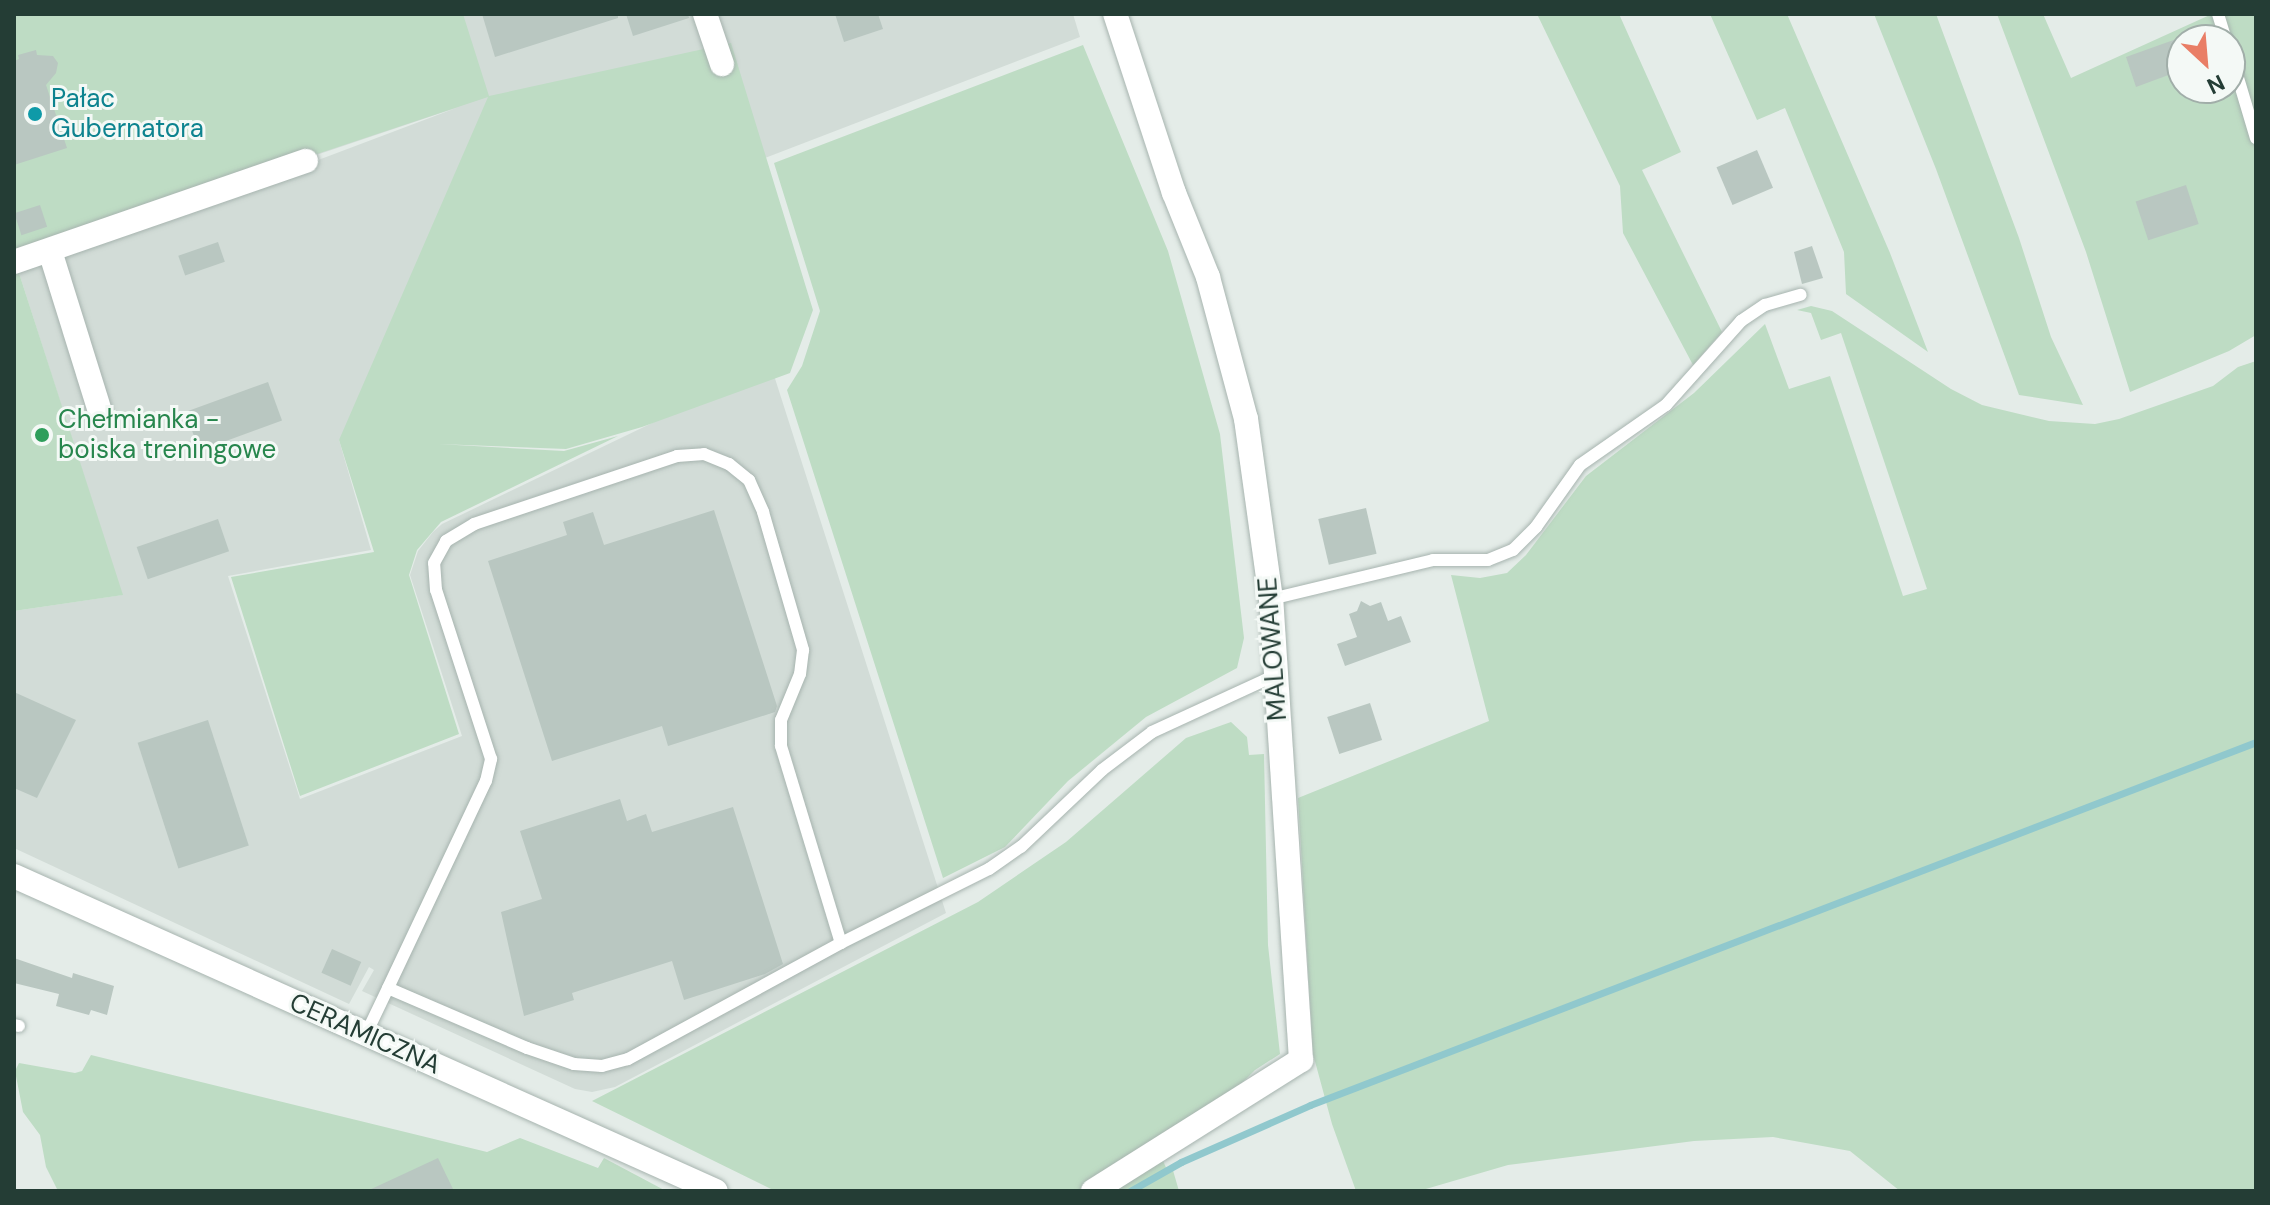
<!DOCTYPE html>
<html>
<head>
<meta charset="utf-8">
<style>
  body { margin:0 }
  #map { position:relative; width:2270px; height:1205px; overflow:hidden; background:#e4ece8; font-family:"DM Sans",sans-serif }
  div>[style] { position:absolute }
  .built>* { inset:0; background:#d2dcd7 }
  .green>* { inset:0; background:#bedcc4 }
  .stream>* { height:7px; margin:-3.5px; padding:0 3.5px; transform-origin:3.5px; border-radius:3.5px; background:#90c8cd }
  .building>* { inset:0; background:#b9c7c1; transform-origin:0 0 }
  .roads { filter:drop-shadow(0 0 2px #a7b4af) drop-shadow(0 0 2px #a7b4af) }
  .service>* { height:12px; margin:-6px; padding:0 6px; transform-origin:6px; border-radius:6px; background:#fff }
  .minor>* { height:24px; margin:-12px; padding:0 12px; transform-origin:12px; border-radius:12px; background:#fff }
  .tertiary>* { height:24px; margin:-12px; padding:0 12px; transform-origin:12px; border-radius:12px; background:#fff }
  .dots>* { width:22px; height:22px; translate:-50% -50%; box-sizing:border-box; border:4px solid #f4f9f6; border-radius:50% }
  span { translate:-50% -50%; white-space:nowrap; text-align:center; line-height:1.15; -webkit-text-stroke:6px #f4f9f6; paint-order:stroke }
  .culture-label { font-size:26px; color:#0d838f }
  .left { translate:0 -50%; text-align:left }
  .leisure-label { font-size:26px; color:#27864d }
  .street-label { font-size:26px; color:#243d35 }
  .frame { position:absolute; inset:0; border:16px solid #243d35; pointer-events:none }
  .north { position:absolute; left:2166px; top:24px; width:80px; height:80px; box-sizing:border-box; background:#f4f9f6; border:2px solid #a1aea9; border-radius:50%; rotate:154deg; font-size:22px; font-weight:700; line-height:32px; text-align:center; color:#243d35 }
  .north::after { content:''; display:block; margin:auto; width:28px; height:36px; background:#e97e66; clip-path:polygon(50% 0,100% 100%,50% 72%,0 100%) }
</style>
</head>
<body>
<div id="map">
  <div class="built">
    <div style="clip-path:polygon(14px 14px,1073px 14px,1080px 37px,765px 158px,730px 43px,339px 440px,371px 550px,228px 576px,300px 799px,462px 736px,410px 575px,418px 551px,433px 532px,442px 524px,771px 366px,946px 913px,615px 1087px,592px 1092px,575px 1089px,362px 991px,374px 970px,369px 967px,349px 1004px,14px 848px,14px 611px,122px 595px,19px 273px,456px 108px,129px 218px)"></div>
  </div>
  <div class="green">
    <div style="clip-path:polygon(14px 14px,463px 14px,489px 96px,731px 43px,813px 310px,790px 373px,642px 427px,566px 449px,438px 444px,564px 451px,618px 436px,441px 522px,417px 550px,409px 575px,459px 734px,300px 796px,231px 577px,374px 552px,339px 440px,488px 97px,14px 255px)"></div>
    <div style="clip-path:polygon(1537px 14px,1619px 14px,1681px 152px,1642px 170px,1722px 332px,1693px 365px,1623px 233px,1620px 186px)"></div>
    <div style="clip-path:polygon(1710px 14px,1787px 14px,1890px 253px,1928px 352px,1846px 294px,1844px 252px,1785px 108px,1757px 120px)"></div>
    <div style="clip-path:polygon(1874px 14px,1936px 14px,2019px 238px,2051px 337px,2083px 405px,2019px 395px,1936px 169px)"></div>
    <div style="clip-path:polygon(evenodd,1997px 14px,2043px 14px,2071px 78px,2212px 14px,2256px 14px,2256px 335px,2229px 351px,2130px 392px,2086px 252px,1997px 14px,2182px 40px,2230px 40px,2230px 88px,2182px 88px,2182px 40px)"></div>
    <div style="clip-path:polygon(1083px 45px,1168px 251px,1220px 434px,1244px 638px,1237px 668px,1146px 717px,1068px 781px,1005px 847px,943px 878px,787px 390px,802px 366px,820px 311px,774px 163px)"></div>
    <div style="clip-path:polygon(19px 273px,123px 595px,14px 611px,14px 274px)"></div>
    <div style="clip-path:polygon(1811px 306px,1832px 311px,1951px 389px,1982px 405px,2049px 421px,2095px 424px,2119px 419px,2213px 386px,2238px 367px,2256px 361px,2256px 1191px,1900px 1191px,1850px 1151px,1773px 1137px,1694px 1141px,1508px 1165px,1419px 1191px,1356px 1191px,1332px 1124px,1313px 1054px,1298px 798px,1489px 721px,1451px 575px,1480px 578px,1507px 573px,1526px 555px,1586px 476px,1694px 393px,1765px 324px,1789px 389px,1830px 376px,1903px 596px,1927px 589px,1841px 333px,1821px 340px,1811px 313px,1797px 310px)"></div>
    <div style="clip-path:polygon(1231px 722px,1247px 737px,1249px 755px,1264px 754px,1268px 945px,1280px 1054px,1255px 1070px,1224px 1101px,1077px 1191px,775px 1191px,592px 1101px,978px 902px,1066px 842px,1186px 738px)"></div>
    <div style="clip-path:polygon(91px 1055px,487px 1152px,520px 1138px,598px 1168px,604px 1158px,666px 1191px,58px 1191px,46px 1167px,40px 1135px,23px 1112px,15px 1071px,19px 1063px,75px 1073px,82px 1071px)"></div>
    <div style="clip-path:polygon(1161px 1156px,1167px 1170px,1172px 1167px,1179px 1191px,1105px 1191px)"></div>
  </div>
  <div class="stream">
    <div style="left:1130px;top:1191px;width:59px;rotate:-29.6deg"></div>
    <div style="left:1181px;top:1162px;width:141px;rotate:-23.8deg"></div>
    <div style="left:1310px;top:1105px;width:1013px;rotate:-20.99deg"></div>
  </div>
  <div class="building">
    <div style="clip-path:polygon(482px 14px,618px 14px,618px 18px,495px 57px)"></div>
    <div style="clip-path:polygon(626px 14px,688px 14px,689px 18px,633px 36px)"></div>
    <div style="clip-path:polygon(835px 14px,878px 14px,883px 29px,844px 42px)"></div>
    <div style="clip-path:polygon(2182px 37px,2182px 70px,2136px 87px,2126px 57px)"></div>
    <div style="clip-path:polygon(36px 50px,37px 55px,53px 56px,58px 63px,56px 73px,46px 85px,67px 148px,14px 165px,14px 61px,19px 59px,18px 55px)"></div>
    <div style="left:1757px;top:150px;width:41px;height:44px;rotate:67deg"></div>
    <div style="left:2186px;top:185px;width:41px;height:53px;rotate:72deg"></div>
    <div style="left:40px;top:205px;width:23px;height:27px;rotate:72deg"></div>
    <div style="left:218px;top:242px;width:21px;height:42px;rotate:71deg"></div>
    <div style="clip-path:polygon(1812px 246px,1823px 278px,1802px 284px,1794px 252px)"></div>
    <div style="left:268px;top:382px;width:41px;height:88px;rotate:70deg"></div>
    <div style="left:1366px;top:508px;width:47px;height:49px;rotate:77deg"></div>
    <div style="clip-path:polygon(714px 510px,777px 706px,775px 712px,668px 746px,662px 726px,552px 761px,488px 561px,567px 535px,563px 522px,593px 512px,604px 545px)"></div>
    <div style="left:218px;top:519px;width:34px;height:86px;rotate:71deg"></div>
    <div style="clip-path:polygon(1361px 601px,1370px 606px,1381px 602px,1388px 621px,1401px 616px,1411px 642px,1345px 666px,1337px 644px,1357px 637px,1349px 614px,1357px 611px)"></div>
    <div style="clip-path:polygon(14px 692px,76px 720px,37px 798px,14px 788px)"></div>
    <div style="left:1370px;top:703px;width:39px;height:45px;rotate:72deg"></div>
    <div style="left:208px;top:720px;width:132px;height:74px;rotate:72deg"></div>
    <div style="clip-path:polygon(620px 799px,627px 821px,646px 814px,652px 832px,733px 807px,783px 964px,765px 974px,684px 1000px,672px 961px,572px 993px,574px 1000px,524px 1016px,501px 912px,542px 899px,520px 831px)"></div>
    <div style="left:332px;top:949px;width:32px;height:26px;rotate:24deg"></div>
    <div style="clip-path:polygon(14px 958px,72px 978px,73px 973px,114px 986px,107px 1015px,91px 1010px,89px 1015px,56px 1006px,59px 994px,14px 983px)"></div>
    <div style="clip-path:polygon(438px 1158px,454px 1191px,367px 1191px)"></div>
  </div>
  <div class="roads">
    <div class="service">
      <div style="left:2218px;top:14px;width:27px;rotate:73deg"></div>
      <div style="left:2230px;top:51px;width:91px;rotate:73.4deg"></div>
      <div style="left:1271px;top:599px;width:167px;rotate:-13.5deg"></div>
      <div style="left:1433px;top:560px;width:55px"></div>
      <div style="left:1488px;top:560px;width:27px;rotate:-22deg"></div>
      <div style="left:1513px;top:550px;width:33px;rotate:-45deg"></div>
      <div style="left:1536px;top:527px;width:76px;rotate:-54.6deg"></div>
      <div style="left:1580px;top:465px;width:105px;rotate:-34.9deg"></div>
      <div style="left:1666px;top:405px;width:113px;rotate:-48.2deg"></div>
      <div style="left:1741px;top:321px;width:29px;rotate:-34deg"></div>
      <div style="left:1765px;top:305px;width:37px;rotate:-16deg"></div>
      <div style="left:841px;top:943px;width:165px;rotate:-26.6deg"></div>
      <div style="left:989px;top:869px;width:39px;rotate:-35deg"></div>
      <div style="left:1021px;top:847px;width:112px;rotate:-43.5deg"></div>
      <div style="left:1102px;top:770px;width:63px;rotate:-37.2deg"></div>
      <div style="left:1152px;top:732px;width:136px;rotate:-24.7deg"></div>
      <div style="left:14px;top:1025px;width:5px;rotate:11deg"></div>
      <div style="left:366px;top:1034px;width:51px;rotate:-64.4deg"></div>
      <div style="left:388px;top:988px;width:229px;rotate:-64.7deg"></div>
      <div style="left:486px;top:781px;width:23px;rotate:-77deg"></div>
      <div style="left:491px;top:759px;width:178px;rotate:-108deg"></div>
      <div style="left:436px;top:590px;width:27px;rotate:-94deg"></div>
      <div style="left:434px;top:563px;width:25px;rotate:-61deg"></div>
      <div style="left:446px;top:541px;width:33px;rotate:-31deg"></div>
      <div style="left:474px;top:524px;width:214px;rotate:-18.5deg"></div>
      <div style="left:677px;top:456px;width:27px;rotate:-4deg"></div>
      <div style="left:704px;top:454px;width:27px;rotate:22deg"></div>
      <div style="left:729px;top:464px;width:26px;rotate:39deg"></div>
      <div style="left:749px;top:480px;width:35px;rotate:66deg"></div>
      <div style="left:763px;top:512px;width:144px;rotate:73.8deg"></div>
      <div style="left:803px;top:650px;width:24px;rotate:97deg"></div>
      <div style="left:800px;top:674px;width:50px;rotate:112.4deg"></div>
      <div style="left:781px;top:720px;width:26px;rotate:90deg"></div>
      <div style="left:781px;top:746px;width:206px;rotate:73.1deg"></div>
      <div style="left:841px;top:943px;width:243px;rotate:151.4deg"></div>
      <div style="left:628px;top:1059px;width:27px;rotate:165deg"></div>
      <div style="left:602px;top:1066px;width:28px;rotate:-176deg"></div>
      <div style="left:574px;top:1064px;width:50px;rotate:-161.2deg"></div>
      <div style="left:527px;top:1048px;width:151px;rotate:-156.7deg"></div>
    </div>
    <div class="minor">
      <div style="left:705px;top:14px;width:53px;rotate:71.2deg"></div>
      <div style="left:50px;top:251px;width:169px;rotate:72.7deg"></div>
      <div style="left:14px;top:262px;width:309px;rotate:-19.1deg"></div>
      <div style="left:1093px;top:1191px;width:246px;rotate:-32.2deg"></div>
      <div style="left:1301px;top:1060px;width:462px;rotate:-93.7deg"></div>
      <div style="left:1271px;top:599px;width:182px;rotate:-97.9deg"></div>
      <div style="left:1246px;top:419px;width:147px;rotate:-105deg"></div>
      <div style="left:1208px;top:277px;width:91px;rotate:-112deg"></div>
      <div style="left:1174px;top:193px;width:188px;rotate:-108.2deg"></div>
    </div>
    <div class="tertiary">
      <div style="left:14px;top:876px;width:769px;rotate:24.17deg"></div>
    </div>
  </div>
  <div class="dots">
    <div style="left:35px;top:114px;background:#0f9aa8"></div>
    <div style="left:42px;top:435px;background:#2e9e5b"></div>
  </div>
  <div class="culture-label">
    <span class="left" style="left:51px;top:114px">Pałac<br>Gubernatora</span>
  </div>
  <div class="leisure-label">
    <span class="left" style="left:58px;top:435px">Chełmianka -<br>boiska treningowe</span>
  </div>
  <div class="street-label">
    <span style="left:1273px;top:649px;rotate:-94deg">MALOWANE</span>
    <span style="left:365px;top:1034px;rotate:24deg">CERAMICZNA</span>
  </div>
  <div class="frame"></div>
  <div class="north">N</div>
</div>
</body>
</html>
